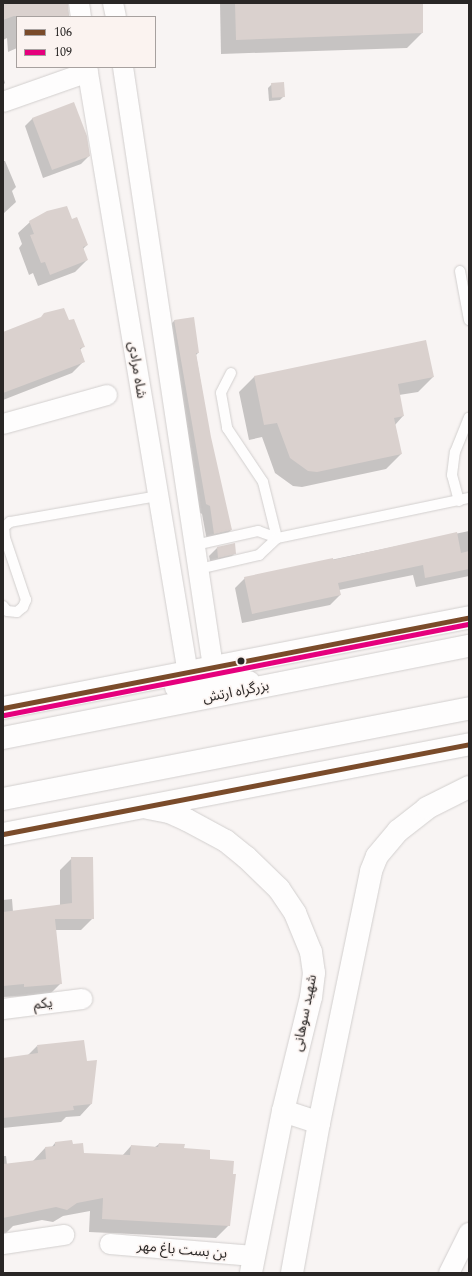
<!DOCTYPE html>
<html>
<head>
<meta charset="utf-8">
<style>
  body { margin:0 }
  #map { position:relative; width:472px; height:1276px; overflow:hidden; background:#f8f4f3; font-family:Spectral,"Noto Sans Arabic",serif }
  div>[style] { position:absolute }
  .shadow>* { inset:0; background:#0003 }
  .building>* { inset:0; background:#dad1ce; transform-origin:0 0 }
  .roads { filter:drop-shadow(0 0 1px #d2cfce) drop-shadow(0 0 1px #d2cfce) }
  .lane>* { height:10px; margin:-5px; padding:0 5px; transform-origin:5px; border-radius:5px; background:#fefdfd }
  .street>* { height:20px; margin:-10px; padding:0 10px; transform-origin:10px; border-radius:10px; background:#fefdfd }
  .secondary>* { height:22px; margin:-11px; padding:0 11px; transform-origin:11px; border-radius:11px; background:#fefdfd }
  .primary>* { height:22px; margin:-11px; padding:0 11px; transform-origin:11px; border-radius:11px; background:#fefdfd }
  .highway>* { height:22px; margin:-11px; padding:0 11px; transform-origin:11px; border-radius:11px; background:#fefdfd }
  .bus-1>* { height:5px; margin:-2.5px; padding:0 2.5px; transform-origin:2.5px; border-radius:2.5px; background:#7a4b2a }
  .bus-2>* { height:5px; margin:-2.5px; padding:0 2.5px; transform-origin:2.5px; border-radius:2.5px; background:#e5007d }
  .dots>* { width:11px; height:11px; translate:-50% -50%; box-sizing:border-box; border:2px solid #fbf3f0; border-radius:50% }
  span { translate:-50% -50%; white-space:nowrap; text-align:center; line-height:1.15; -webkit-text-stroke:3px #fbf3f0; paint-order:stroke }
  .street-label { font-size:14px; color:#292625 }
  .frame { position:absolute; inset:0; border:4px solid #292625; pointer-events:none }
  .legend { position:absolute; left:16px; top:16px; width:140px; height:52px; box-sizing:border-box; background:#fbf3f0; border:1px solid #a7a19f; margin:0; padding:5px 7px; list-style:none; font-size:12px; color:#292625 }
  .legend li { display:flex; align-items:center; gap:8px; height:20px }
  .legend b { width:20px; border:1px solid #a7a19f }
</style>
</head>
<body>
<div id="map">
  <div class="shadow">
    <div style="clip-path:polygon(3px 3px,67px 3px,69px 17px,17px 17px,17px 48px,8px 52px,7px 38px,3px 40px)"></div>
    <div style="clip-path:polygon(220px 3px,422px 3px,422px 33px,407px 48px,221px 54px)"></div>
    <div style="clip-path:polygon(3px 76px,5px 83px,3px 85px)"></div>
    <div style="clip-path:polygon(272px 84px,284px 96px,280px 100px,269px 101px,268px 88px)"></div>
    <div style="clip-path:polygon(33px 118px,89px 156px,81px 164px,43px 178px,25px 126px)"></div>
    <div style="clip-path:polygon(3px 161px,5px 161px,16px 187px,12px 191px,16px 202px,3px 214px)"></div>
    <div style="clip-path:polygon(71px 220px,87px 245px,83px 249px,87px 260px,75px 272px,38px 286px,33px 273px,29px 275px,19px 248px,22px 244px,18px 233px,30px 222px)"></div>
    <div style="clip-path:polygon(193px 318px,198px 353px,196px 355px,210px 437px,231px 530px,223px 538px,207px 541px,202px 514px,199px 512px,166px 329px,174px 321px)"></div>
    <div style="clip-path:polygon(3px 332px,84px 346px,80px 350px,84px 361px,72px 373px,3px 400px)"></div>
    <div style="clip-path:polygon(254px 377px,433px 377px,418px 392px,399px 395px,403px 416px,395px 425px,401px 454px,386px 469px,302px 487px,293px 486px,275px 473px,262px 437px,249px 440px,239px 392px)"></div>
    <div style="clip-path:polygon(469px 531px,469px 576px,416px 587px,413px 575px,339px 590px,340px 595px,330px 605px,242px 623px,235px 588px,245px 578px)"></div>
    <div style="clip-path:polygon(217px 548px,235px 553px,227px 561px,211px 565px,209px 556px)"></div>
    <div style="clip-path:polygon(72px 858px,93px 918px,81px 930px,55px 930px,61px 983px,49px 995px,3px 997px,3px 900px,12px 899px,13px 912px,60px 906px,60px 870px)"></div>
    <div style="clip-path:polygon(37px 1046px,91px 1104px,80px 1116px,66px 1117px,61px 1122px,3px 1128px,3px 1059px,27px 1056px)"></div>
    <div style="clip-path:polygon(55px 1143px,72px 1145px,83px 1154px,122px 1156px,131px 1146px,155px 1147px,159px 1144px,183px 1149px,209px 1160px,229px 1225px,216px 1238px,89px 1232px,90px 1211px,63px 1216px,53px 1222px,42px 1220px,13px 1226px,3px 1236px,3px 1156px,6px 1156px,7px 1165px,32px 1162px,45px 1148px,51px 1148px)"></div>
  </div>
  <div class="building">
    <div style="clip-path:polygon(3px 3px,68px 3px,69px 17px,14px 16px,3px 20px)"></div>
    <div style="clip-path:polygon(235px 3px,423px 3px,423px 33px,236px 40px)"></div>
    <div style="left:284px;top:82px;width:15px;height:13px;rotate:86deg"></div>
    <div style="clip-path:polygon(74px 102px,87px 136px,90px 156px,52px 170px,32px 118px)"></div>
    <div style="clip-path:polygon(67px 206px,72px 219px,77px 217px,88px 245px,83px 247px,88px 260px,50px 275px,45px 262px,41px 263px,30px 235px,34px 234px,29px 221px,47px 211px)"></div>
    <div style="clip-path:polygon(64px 308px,69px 320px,74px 319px,85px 347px,80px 348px,85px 362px,3px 393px,3px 332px,41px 317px,44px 313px)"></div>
    <div style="clip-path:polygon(194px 317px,199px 353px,196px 353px,211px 437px,232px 530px,214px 534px,210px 506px,206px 504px,174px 320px)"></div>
    <div style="clip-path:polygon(426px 340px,434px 377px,398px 384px,404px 416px,394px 418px,402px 454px,317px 472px,308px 471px,290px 458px,277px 423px,264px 425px,254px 376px)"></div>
    <div style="clip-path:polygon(457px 532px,461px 553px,469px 551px,469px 569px,425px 578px,423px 565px,338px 583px,341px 595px,252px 614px,244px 577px,333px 558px,333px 560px)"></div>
    <div style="clip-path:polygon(235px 543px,236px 554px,218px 558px,217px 547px)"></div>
    <div style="clip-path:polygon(71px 857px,93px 857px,94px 919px,55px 919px,62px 984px,24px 987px,24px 984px,3px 986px,3px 912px,72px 903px)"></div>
    <div style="clip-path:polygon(84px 1040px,87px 1061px,97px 1060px,92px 1104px,73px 1106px,74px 1110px,3px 1118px,3px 1058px,38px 1053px,37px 1045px)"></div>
    <div style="clip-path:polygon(72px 1140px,73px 1144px,83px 1143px,84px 1153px,130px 1155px,131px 1145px,158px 1147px,159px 1143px,185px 1144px,184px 1148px,210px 1150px,210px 1159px,234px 1161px,233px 1174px,236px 1174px,230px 1226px,102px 1219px,103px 1198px,77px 1203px,67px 1210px,56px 1207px,3px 1218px,3px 1164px,46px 1159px,45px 1147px,55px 1146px,55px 1142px)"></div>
  </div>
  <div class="roads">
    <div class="lane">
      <div style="left:460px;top:271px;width:50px;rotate:79.6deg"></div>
      <div style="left:231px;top:373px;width:22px;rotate:117deg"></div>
      <div style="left:221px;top:393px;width:36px;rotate:80deg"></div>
      <div style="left:227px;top:428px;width:65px;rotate:56.3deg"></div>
      <div style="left:263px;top:482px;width:58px;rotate:76deg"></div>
      <div style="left:459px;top:501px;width:27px;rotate:-105deg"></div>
      <div style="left:452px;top:475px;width:23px;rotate:-83deg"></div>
      <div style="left:455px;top:452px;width:37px;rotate:-68deg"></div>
      <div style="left:195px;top:545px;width:65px;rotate:-12.5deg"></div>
      <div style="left:258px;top:531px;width:20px;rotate:20deg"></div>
      <div style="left:199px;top:569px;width:62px;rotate:-13.1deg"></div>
      <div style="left:259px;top:555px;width:25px;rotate:-43deg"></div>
      <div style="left:277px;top:538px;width:196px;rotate:-11.8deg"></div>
      <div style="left:3px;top:606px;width:6px;rotate:51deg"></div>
      <div style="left:7px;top:611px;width:10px;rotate:6deg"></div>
      <div style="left:17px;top:612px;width:8px;rotate:-40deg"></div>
      <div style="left:23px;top:607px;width:8px;rotate:-67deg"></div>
      <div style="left:26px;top:600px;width:65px;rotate:-108.7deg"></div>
      <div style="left:5px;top:538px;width:11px;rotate:-95deg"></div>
      <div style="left:4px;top:527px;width:8px;rotate:-40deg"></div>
      <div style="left:10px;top:522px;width:150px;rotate:-10deg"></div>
    </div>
    <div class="street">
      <div style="left:79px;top:3px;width:14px;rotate:82deg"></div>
      <div style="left:113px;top:3px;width:14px;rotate:78deg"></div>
      <div style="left:87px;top:67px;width:615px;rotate:80.55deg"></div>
      <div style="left:123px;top:67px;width:607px;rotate:81.47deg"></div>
      <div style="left:3px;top:102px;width:90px;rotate:-19.4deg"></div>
      <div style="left:3px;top:424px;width:108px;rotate:-15.6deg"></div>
      <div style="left:3px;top:1009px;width:80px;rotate:-7.2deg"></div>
      <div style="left:3px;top:1244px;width:62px;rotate:-8.4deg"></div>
      <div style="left:110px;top:1244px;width:144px;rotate:4.8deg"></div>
      <div style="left:449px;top:1273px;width:45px;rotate:-63.4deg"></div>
    </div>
    <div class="secondary">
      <div style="left:148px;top:808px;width:21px;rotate:11deg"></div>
      <div style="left:169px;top:812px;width:20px;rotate:24deg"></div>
      <div style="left:187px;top:820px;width:44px;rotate:28.3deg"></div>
      <div style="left:226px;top:841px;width:26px;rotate:39deg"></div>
      <div style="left:246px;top:857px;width:46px;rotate:44.1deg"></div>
      <div style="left:279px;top:889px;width:29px;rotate:56deg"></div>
      <div style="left:295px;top:913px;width:42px;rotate:67.7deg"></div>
      <div style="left:311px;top:952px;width:21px;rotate:82deg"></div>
      <div style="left:314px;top:973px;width:24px;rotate:97deg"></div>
      <div style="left:311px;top:997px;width:117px;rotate:103.8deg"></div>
      <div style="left:283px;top:1111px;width:165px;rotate:101.2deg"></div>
      <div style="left:283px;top:1111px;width:38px;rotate:18deg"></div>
      <div style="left:292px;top:1273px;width:152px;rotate:-79.8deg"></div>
      <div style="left:319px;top:1123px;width:257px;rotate:-78.3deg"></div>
      <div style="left:371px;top:871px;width:16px;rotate:-68deg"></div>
      <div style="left:377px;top:856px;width:33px;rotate:-50deg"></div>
      <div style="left:398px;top:831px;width:37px;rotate:-38deg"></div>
      <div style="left:427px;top:808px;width:47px;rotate:-26.6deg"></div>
    </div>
    <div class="primary">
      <div style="left:176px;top:687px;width:73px;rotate:-3.9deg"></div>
      <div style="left:3px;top:708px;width:475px;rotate:-11deg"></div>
      <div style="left:3px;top:834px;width:475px;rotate:-10.9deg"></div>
    </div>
    <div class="highway">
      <div style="left:3px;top:738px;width:475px;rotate:-11.2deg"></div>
      <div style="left:3px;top:799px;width:475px;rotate:-11deg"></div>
    </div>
  </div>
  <div class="bus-1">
    <div style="left:3px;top:708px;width:475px;rotate:-11deg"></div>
    <div style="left:3px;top:834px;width:475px;rotate:-10.9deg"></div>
  </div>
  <div class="bus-2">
    <div style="left:4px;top:715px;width:474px;rotate:-11.1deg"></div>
  </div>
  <div class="dots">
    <div style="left:241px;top:661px;background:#292625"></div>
  </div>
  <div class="street-label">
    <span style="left:137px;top:370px;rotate:81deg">شاه مرادی</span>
    <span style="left:236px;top:692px;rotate:-11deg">بزرگراه ارتش</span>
    <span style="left:43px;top:1004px;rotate:-7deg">یکم</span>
    <span style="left:305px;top:1013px;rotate:-79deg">شهید سوهانی</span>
    <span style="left:182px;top:1250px;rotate:5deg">بن بست باغ مهر</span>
  </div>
  <div class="frame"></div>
  <ul class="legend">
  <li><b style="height:5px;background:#7a4b2a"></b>106</li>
  <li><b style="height:5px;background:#e5007d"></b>109</li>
  </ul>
</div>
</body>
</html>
